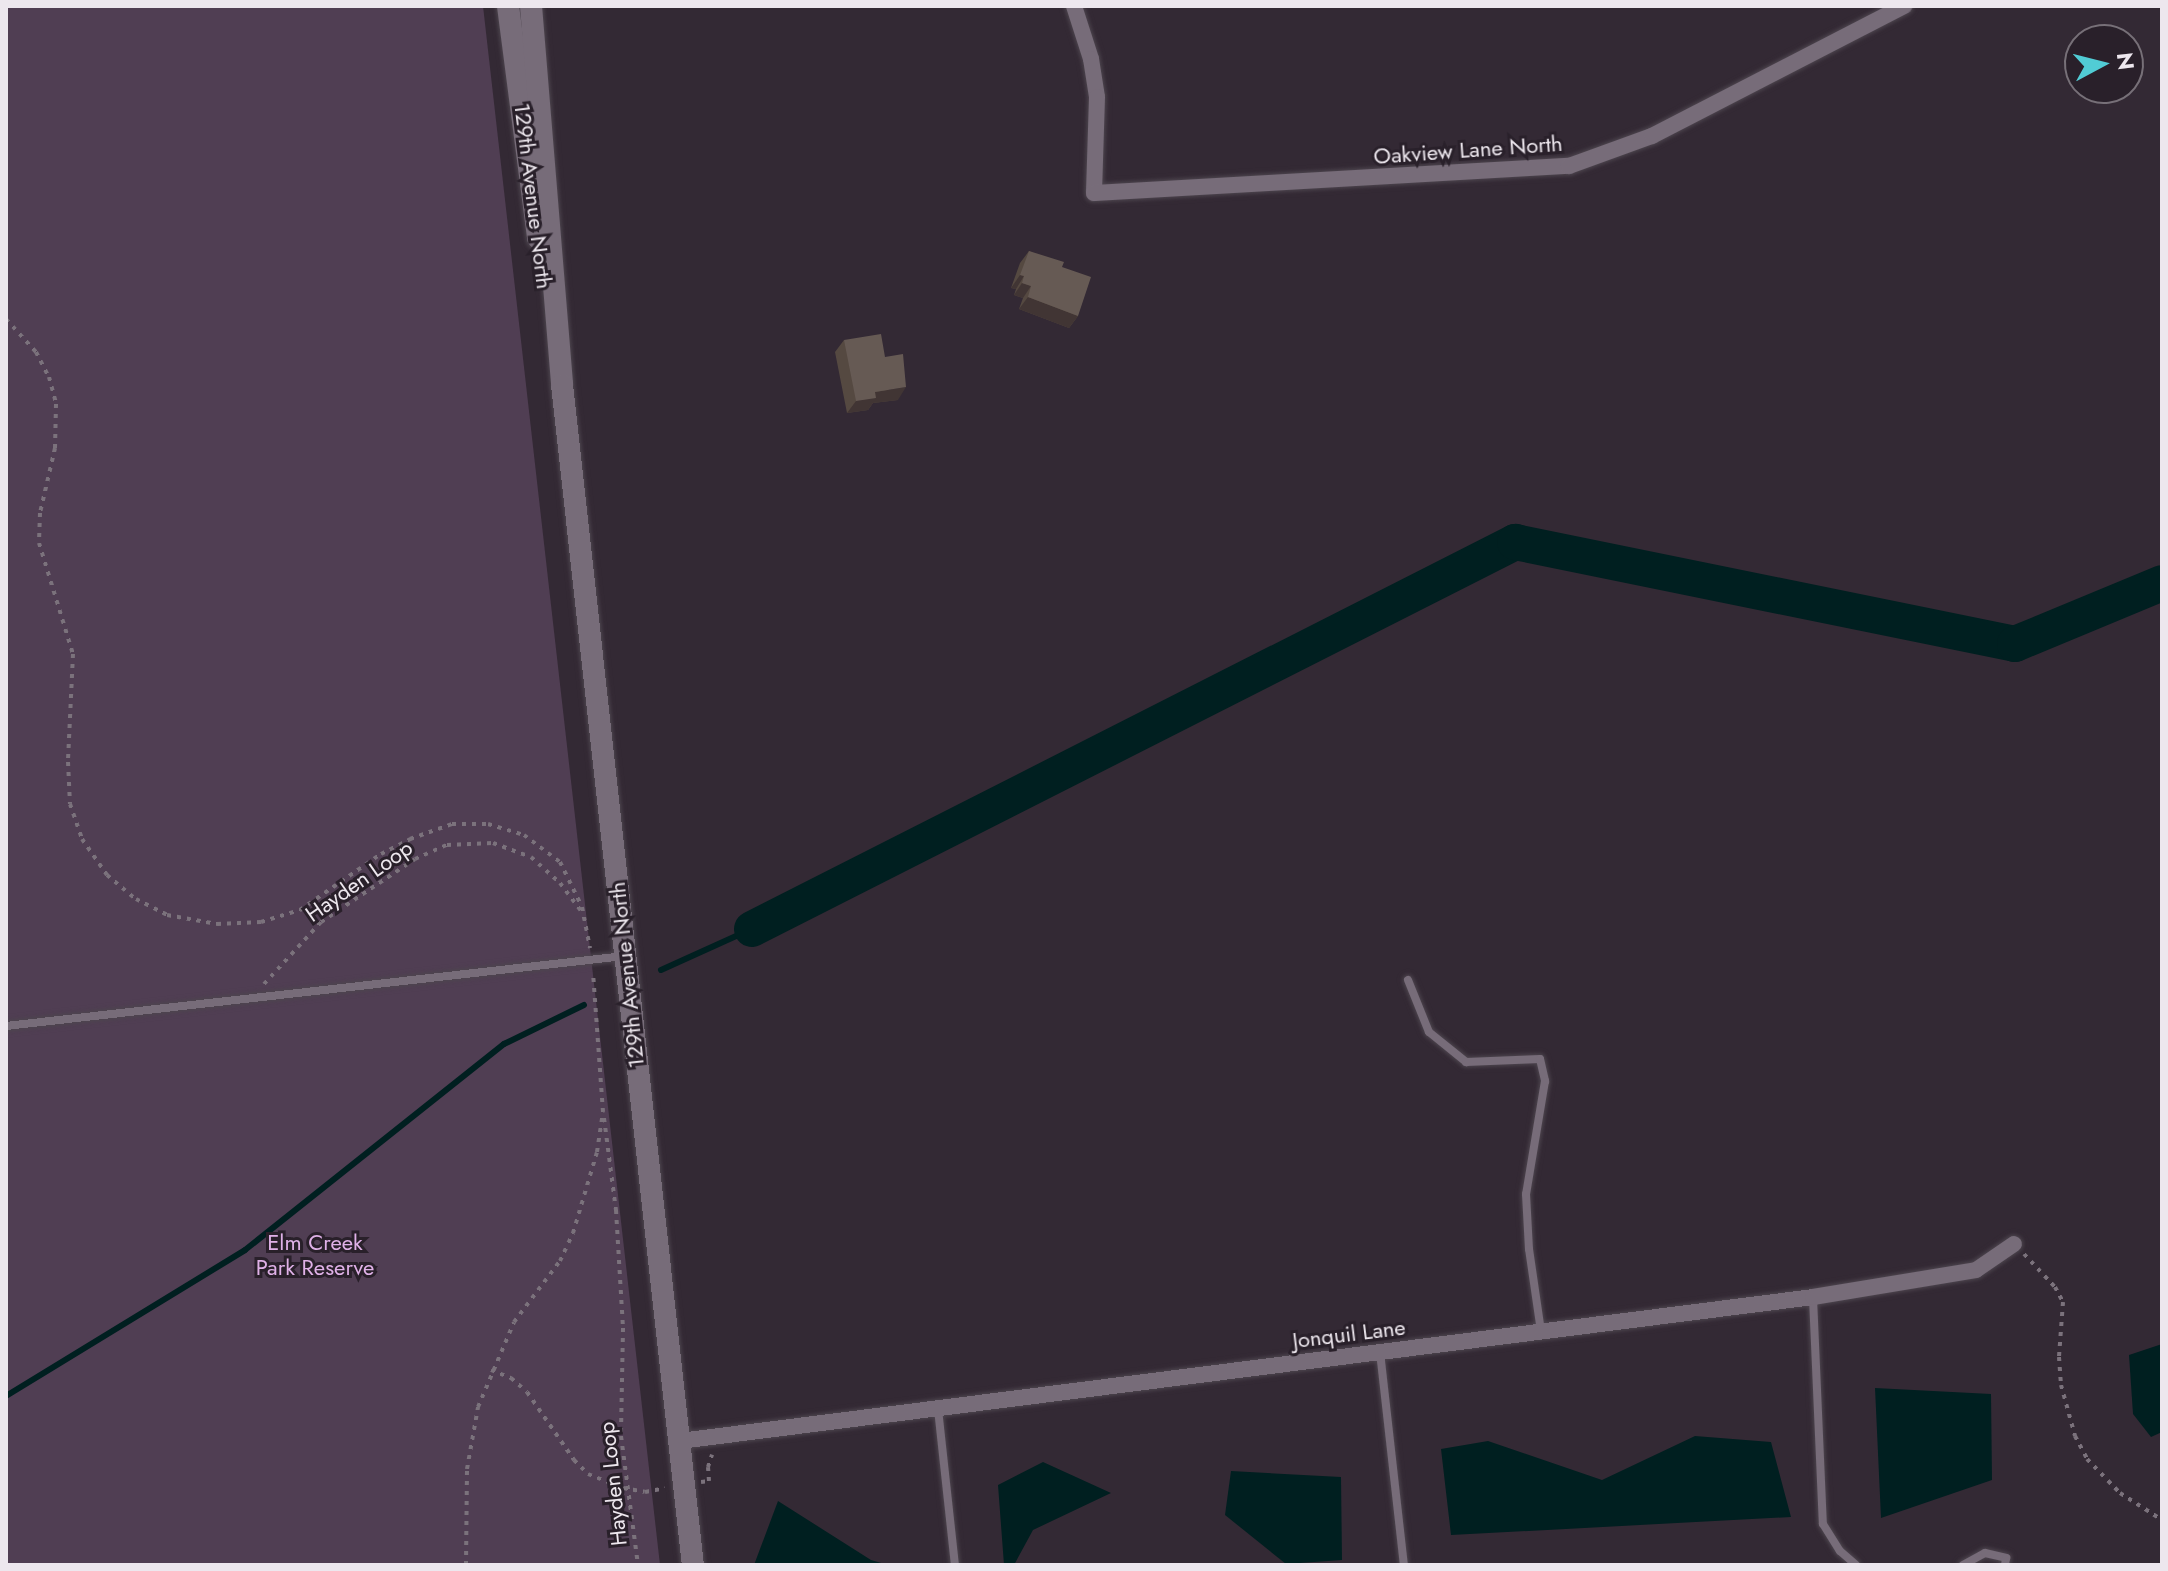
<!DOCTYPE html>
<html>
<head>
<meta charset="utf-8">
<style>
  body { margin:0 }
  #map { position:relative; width:2168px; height:1571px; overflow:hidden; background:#332934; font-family:Jost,sans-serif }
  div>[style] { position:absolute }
  .green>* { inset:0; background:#503e53 }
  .water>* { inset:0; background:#001f20 }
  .stream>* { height:6px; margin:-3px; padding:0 3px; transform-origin:3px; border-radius:3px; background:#001f20 }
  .river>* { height:36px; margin:-18px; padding:0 18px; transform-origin:18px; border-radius:18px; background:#001f20 }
  .path>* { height:4px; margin-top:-2px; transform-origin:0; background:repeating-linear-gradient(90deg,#7b727c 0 4px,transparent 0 10px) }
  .roads { filter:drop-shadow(0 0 2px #4d454e) drop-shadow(0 0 2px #4d454e) }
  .service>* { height:8px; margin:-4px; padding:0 4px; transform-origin:4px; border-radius:4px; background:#776c79 }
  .minor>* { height:16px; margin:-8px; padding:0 8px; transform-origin:8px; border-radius:8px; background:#776c79 }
  .secondary>* { height:22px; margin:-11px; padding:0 11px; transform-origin:11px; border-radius:11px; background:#776c79 }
  .wall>* { inset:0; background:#554941 }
  .shaded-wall>* { inset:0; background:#413534 }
  .building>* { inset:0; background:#665a54 }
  span { translate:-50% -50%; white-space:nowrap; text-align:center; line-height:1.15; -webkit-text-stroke:6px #29202a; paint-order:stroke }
  .street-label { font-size:22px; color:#ede7ee }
  .park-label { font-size:22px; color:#e0b1e8 }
  .frame { position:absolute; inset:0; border:8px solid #ede7ee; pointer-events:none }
  .north { position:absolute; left:2064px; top:24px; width:80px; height:80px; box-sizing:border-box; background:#29202a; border:2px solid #777078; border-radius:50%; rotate:83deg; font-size:22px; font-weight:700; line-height:32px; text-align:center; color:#ede7ee }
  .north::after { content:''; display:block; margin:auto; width:28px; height:36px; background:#51ccd5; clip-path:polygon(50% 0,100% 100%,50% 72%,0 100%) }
</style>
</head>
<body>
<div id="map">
  <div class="green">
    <div style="clip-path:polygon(6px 6px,483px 6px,660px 1565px,6px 1565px)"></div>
  </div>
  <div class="water">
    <div style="clip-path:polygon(2162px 1344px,2162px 1432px,2151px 1437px,2133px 1414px,2129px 1355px)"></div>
    <div style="clip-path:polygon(1875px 1388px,1991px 1394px,1992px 1480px,1881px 1518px)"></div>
    <div style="clip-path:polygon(1695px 1436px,1771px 1442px,1791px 1517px,1451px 1535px,1441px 1449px,1488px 1441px,1602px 1480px)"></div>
    <div style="clip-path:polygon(1043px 1462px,1111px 1493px,1033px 1530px,1014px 1565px,1004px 1565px,998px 1485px)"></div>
    <div style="clip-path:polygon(1231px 1471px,1341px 1477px,1342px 1560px,1286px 1564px,1225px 1515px)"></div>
    <div style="clip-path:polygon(778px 1501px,871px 1560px,888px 1565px,754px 1565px)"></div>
  </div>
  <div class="stream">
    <div style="left:661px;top:970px;width:100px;rotate:-24.3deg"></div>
    <div style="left:6px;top:1396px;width:280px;rotate:-31.4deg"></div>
    <div style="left:245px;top:1250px;width:331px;rotate:-38.5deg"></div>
    <div style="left:504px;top:1044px;width:89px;rotate:-26deg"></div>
  </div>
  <div class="river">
    <div style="left:752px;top:929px;width:856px;rotate:-26.89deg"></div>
    <div style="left:1515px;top:542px;width:510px;rotate:11.53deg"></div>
    <div style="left:2015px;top:644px;width:159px;rotate:-22.5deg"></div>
  </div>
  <div class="path">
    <div style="left:6px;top:319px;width:45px;rotate:47.7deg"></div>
    <div style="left:36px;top:352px;width:28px;rotate:63deg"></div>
    <div style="left:49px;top:377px;width:28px;rotate:75deg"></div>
    <div style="left:56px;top:404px;width:44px;rotate:91.3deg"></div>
    <div style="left:55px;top:448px;width:67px;rotate:103deg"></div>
    <div style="left:40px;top:513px;width:30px;rotate:92deg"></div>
    <div style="left:39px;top:543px;width:116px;rotate:73deg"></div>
    <div style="left:73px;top:654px;width:108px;rotate:92.7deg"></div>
    <div style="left:68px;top:762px;width:42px;rotate:87.3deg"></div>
    <div style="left:70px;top:804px;width:37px;rotate:71deg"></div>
    <div style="left:82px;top:839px;width:44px;rotate:55.2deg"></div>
    <div style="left:107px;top:875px;width:38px;rotate:40deg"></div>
    <div style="left:136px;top:899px;width:35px;rotate:27deg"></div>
    <div style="left:167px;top:915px;width:51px;rotate:10.2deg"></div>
    <div style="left:217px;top:924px;width:44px;rotate:-2.6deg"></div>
    <div style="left:261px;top:922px;width:41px;rotate:-17.1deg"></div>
    <div style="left:300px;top:910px;width:98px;rotate:-34.7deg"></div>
    <div style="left:381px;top:854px;width:33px;rotate:-27deg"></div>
    <div style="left:410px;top:839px;width:45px;rotate:-19.7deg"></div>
    <div style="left:452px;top:824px;width:36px"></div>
    <div style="left:488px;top:824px;width:38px;rotate:17deg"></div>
    <div style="left:524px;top:835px;width:45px;rotate:36.9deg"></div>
    <div style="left:560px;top:862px;width:50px;rotate:63.9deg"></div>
    <div style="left:582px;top:907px;width:42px;rotate:79deg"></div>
    <div style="left:264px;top:984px;width:84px;rotate:-47.4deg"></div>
    <div style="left:321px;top:922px;width:113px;rotate:-33.8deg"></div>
    <div style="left:415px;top:859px;width:35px;rotate:-24deg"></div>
    <div style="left:447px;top:845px;width:46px;rotate:-2.5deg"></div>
    <div style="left:493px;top:843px;width:40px;rotate:20.2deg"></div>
    <div style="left:531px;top:857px;width:39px;rotate:42deg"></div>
    <div style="left:560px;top:883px;width:38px;rotate:53deg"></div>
    <div style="left:604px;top:1118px;width:93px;rotate:82.6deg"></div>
    <div style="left:616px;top:1210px;width:118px;rotate:86.6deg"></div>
    <div style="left:623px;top:1328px;width:108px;rotate:91.1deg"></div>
    <div style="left:621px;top:1436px;width:130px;rotate:82.5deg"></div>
    <div style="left:2024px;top:1254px;width:45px;rotate:46.8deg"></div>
    <div style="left:2055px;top:1287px;width:17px;rotate:62deg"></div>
    <div style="left:2063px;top:1302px;width:55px;rotate:94.2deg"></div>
    <div style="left:2059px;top:1357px;width:28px;rotate:86deg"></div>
    <div style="left:2061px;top:1385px;width:53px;rotate:74.6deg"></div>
    <div style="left:2075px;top:1436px;width:26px;rotate:62deg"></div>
    <div style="left:2087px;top:1459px;width:47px;rotate:45.9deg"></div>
    <div style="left:2120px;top:1493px;width:50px;rotate:32.7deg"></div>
    <div style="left:491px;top:1370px;width:22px;rotate:22deg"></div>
    <div style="left:511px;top:1378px;width:21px;rotate:41deg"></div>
    <div style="left:527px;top:1392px;width:83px;rotate:55.3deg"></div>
    <div style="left:574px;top:1460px;width:20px;rotate:45deg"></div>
    <div style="left:588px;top:1474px;width:38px;rotate:22deg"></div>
    <div style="left:623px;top:1488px;width:22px;rotate:10deg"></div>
    <div style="left:645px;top:1492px;width:20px;rotate:-11deg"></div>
    <div style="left:701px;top:1482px;width:8px;rotate:-7deg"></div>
    <div style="left:709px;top:1481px;width:14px;rotate:-94deg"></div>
    <div style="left:708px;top:1467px;width:13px;rotate:-72deg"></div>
    <div style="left:466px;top:1565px;width:96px;rotate:-89.4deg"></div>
    <div style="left:467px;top:1469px;width:63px;rotate:-79.9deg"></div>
    <div style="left:478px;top:1407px;width:92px;rotate:-67deg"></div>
    <div style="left:514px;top:1322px;width:76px;rotate:-53deg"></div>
    <div style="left:560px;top:1261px;width:31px;rotate:-65deg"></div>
    <div style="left:573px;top:1233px;width:84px;rotate:-73.5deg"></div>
    <div style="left:597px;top:1152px;width:40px;rotate:-81.5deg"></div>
    <div style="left:603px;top:1112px;width:139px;rotate:-94.1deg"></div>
  </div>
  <div class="roads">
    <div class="service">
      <div style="left:1408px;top:980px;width:56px;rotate:68deg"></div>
      <div style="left:1429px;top:1032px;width:48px;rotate:39deg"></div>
      <div style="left:1466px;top:1062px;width:74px;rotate:-2.3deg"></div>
      <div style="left:1540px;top:1059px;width:23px;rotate:77deg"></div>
      <div style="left:1545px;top:1081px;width:115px;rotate:99.5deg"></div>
      <div style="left:1526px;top:1194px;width:55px;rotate:86.9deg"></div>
      <div style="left:1529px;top:1249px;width:83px;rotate:81.7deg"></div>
      <div style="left:6px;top:1026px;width:622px;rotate:-6.46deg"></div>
      <div style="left:1813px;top:1298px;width:226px;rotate:87.5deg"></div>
      <div style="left:1823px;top:1524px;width:32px;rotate:58deg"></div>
      <div style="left:1840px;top:1551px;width:21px;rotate:41deg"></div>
      <div style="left:1380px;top:1352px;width:214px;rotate:83.6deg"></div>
      <div style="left:938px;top:1409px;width:157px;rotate:83.8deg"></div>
      <div style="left:1963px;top:1565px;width:25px;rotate:-29deg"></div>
      <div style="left:1985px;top:1553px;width:22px;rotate:13deg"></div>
      <div style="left:2006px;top:1558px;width:7px;rotate:98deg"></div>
    </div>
    <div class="minor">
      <div style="left:1074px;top:6px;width:56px;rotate:72.2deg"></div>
      <div style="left:1091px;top:59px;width:38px;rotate:81deg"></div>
      <div style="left:1097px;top:97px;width:96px;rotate:91.8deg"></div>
      <div style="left:1094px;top:193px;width:476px;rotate:-3.3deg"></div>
      <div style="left:1569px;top:166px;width:88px;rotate:-19.9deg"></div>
      <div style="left:1652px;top:136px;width:284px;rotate:-27.3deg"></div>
      <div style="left:680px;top:1441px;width:1142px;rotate:-7.24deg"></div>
      <div style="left:1813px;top:1297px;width:165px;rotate:-9.4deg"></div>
      <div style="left:1976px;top:1270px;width:46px;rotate:-34.4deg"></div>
    </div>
    <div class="secondary">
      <div style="left:508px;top:6px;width:234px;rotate:82.6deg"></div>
      <div style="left:531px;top:6px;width:380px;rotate:85.3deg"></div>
      <div style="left:562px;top:385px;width:1187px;rotate:83.67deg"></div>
    </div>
  </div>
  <div class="wall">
    <div style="clip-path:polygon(1029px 251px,1062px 267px,1078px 316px,1069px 328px,1019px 309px,1023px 298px,1014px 295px,1016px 289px,1011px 288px,1020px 263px)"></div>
    <div style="clip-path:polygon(844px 340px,898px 400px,873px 403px,868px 410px,847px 413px,835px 352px)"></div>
  </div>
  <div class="shaded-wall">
    <div style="clip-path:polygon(1020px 275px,1024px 276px,1016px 289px,1011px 288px)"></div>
    <div style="clip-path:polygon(1022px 283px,1031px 286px,1023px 298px,1014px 295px)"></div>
    <div style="clip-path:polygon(1028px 297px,1078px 316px,1069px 328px,1019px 309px)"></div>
    <div style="clip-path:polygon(906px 387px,898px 400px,873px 403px,868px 410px,847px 413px,856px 401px,875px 392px)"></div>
  </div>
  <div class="building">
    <div style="clip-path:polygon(1029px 251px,1064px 262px,1062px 267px,1091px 277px,1078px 316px,1028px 297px,1031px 286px,1022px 283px,1024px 276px,1020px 275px)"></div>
    <div style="clip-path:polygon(881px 334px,885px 357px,903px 354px,906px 387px,875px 392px,876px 398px,856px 401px,844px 340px)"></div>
  </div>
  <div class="street-label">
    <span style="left:1468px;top:150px;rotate:-4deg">Oakview Lane North</span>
    <span style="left:533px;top:196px;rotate:83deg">129th Avenue North</span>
    <span style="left:359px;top:881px;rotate:-35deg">Hayden Loop</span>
    <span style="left:627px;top:975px;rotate:-96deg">129th Avenue North</span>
    <span style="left:1349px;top:1334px;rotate:-7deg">Jonquil Lane</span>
    <span style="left:613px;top:1484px;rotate:-96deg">Hayden Loop</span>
  </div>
  <div class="park-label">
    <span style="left:315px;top:1255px">Elm Creek<br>Park Reserve</span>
  </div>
  <div class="frame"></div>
  <div class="north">N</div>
</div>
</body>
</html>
